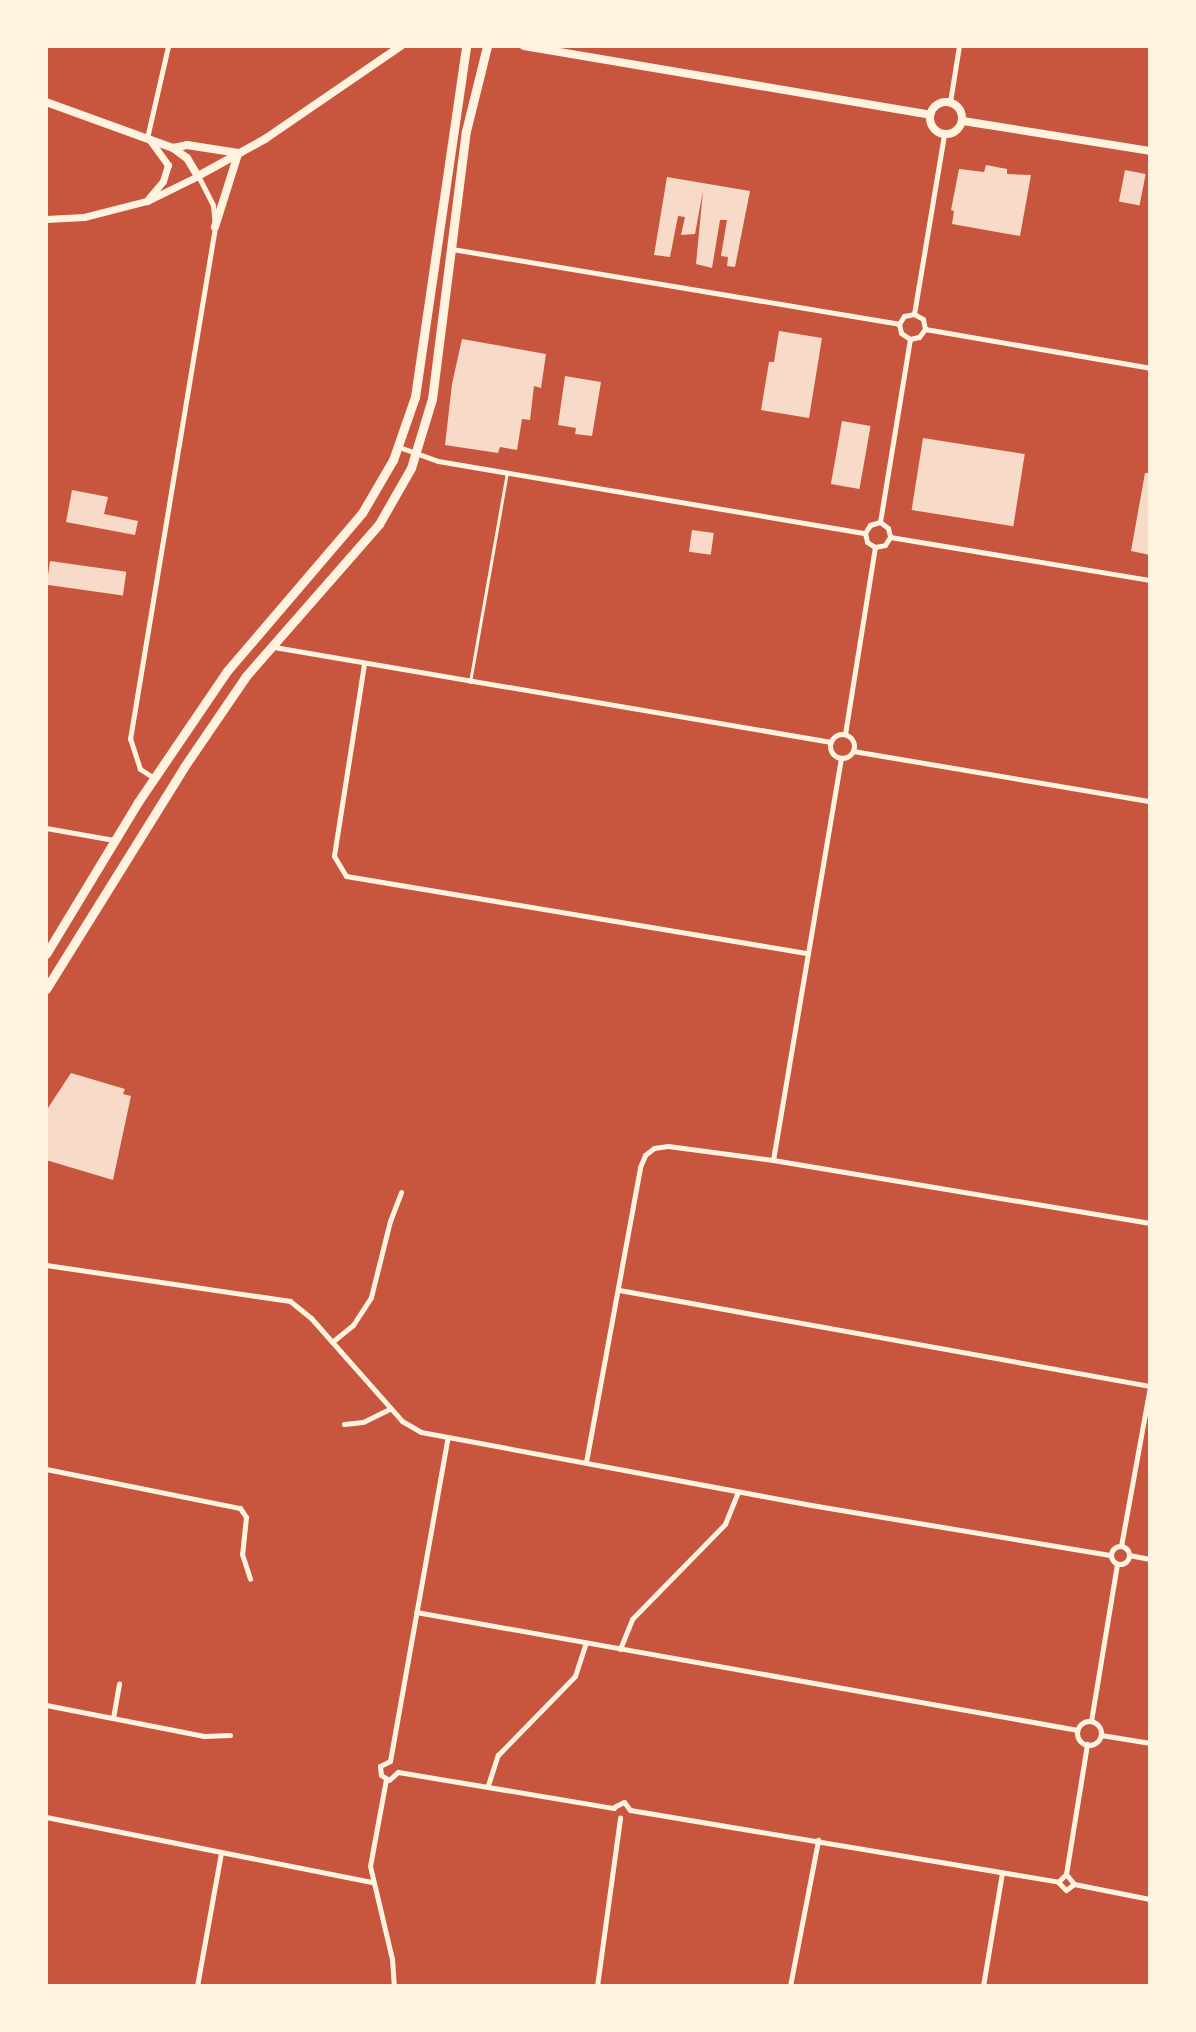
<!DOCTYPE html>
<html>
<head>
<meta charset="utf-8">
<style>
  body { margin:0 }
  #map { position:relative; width:1196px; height:2032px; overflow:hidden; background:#c8553d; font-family:"DejaVu Sans",sans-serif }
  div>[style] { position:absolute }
  .building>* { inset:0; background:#f7dbc8; transform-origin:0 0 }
  .service>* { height:3px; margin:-1.5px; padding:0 1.5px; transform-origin:1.5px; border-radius:1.5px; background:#fff3e0 }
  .minor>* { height:5px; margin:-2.5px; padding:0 2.5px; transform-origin:2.5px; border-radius:2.5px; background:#fff3e0 }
  .minor>.ring { margin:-2.5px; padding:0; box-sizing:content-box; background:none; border:5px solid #fff3e0; border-radius:50% }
  .tertiary>* { height:7px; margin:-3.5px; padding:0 3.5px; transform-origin:3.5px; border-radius:3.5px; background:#fff3e0 }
  .secondary>* { height:8px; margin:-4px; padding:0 4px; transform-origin:4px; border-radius:4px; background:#fff3e0 }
  .secondary>.ring { margin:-4px; padding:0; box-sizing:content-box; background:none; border:8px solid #fff3e0; border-radius:50% }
  .trunk>* { height:9px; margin:-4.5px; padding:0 4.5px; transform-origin:4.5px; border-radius:4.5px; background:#fff3e0 }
  span { translate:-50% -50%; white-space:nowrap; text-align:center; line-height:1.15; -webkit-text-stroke:7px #fff3e0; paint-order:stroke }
  .frame { position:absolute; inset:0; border:48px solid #fff3e0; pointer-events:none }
</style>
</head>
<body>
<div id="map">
  <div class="building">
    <div style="clip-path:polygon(986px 165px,1007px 169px,1007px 174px,1031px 175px,1020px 236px,952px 224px,954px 211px,951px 210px,959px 169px,984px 172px)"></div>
    <div style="left:1125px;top:170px;width:21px;height:32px;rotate:11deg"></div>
    <div style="clip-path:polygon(667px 177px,750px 191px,735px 267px,727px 266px,728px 257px,721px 256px,727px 220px,720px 220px,712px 268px,696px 264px,703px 191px,695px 234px,681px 235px,685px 217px,678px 216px,670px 257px,654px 255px)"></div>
    <div style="clip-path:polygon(779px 331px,822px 338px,809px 418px,761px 410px,769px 362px,774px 362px)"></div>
    <div style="clip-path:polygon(462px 339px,546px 354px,541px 388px,534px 386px,530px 420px,522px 419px,517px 450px,500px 447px,498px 453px,445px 445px,452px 384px)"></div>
    <div style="clip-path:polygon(565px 376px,601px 382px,592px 436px,575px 434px,576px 428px,558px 425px)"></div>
    <div style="left:842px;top:421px;width:29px;height:64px;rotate:10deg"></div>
    <div style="left:923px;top:438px;width:103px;height:73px;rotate:9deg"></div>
    <div style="clip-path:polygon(1145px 473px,1150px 473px,1150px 555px,1131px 551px)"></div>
    <div style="clip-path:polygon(72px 490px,108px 497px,104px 514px,138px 521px,135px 535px,66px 522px)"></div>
    <div style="left:692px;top:530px;width:22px;height:22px;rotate:8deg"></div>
    <div style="left:50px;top:561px;width:77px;height:24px;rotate:8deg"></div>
    <div style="clip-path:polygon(71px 1073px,125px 1089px,123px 1094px,131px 1096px,113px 1180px,46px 1160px,46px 1111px)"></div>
  </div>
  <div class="service">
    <div style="left:470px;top:682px;width:212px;rotate:-80deg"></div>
  </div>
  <div class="minor">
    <div style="left:950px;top:102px;width:57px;rotate:-80.9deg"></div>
    <div style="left:147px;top:138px;width:94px;rotate:-77.1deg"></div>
    <div style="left:452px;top:249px;width:453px;rotate:9.5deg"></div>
    <div style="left:914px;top:314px;width:182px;rotate:-80.5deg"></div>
    <div style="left:914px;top:314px;width:10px;rotate:29deg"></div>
    <div style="left:923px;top:319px;width:10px;rotate:79deg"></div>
    <div style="left:899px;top:324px;width:9px;rotate:-58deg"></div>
    <div style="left:904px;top:316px;width:10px;rotate:-11deg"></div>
    <div style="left:899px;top:324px;width:9px;rotate:77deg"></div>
    <div style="left:901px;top:333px;width:11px;rotate:34deg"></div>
    <div style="left:925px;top:329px;width:228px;rotate:9.8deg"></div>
    <div style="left:910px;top:339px;width:9px;rotate:-13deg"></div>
    <div style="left:919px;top:337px;width:10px;rotate:-53deg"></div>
    <div style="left:399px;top:447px;width:41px;rotate:19.7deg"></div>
    <div style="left:438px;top:461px;width:433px;rotate:9.6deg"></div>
    <div style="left:880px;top:522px;width:185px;rotate:-80.7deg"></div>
    <div style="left:880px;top:522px;width:10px;rotate:37deg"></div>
    <div style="left:888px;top:528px;width:8px;rotate:76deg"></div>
    <div style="left:865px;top:533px;width:9px;rotate:77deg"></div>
    <div style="left:867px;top:542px;width:9px;rotate:32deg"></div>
    <div style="left:875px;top:547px;width:10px;rotate:-11deg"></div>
    <div style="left:885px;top:545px;width:9px;rotate:-58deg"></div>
    <div style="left:865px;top:533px;width:9px;rotate:-58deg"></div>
    <div style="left:870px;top:525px;width:10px;rotate:-17deg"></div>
    <div style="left:890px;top:537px;width:264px;rotate:9.4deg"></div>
    <div style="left:274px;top:647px;width:565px;rotate:9.68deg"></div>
    <div style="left:364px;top:664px;width:194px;rotate:98.9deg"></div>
    <div style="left:334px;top:856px;width:23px;rotate:59deg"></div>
    <div style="left:346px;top:876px;width:468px;rotate:9.5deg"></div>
    <div class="ring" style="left:830px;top:734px;width:19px;height:19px"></div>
    <div style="left:845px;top:734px;width:189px;rotate:-80.9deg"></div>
    <div style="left:853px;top:751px;width:301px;rotate:9.6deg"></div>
    <div style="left:154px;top:778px;width:17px;rotate:-147deg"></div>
    <div style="left:140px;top:769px;width:32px;rotate:-108deg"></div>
    <div style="left:130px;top:739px;width:519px;rotate:-80.57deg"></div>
    <div style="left:215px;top:227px;width:22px;rotate:-95deg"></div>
    <div style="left:213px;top:205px;width:33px;rotate:-117deg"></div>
    <div style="left:46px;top:828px;width:69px;rotate:10deg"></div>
    <div style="left:773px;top:1160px;width:408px;rotate:-80.4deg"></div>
    <div style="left:46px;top:1265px;width:247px;rotate:8.4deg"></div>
    <div style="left:290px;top:1301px;width:27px;rotate:39deg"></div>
    <div style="left:311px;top:1318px;width:137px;rotate:48.5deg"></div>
    <div style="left:402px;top:1421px;width:22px;rotate:30deg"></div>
    <div style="left:421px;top:1432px;width:397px;rotate:10.6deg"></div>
    <div style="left:811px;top:1505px;width:303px;rotate:9.5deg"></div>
    <div style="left:619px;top:1290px;width:540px;rotate:10.25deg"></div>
    <div style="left:332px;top:1342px;width:27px;rotate:-39deg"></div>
    <div style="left:353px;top:1325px;width:33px;rotate:-57deg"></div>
    <div style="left:371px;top:1297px;width:78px;rotate:-76deg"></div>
    <div style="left:390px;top:1221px;width:31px;rotate:-69deg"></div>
    <div style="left:344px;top:1424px;width:19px;rotate:-6deg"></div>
    <div style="left:363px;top:1422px;width:30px;rotate:-26deg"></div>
    <div style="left:586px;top:1462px;width:300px;rotate:-79.6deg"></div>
    <div style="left:640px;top:1167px;width:13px;rotate:-67deg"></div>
    <div style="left:645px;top:1155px;width:11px;rotate:-38deg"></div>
    <div style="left:654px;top:1148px;width:14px;rotate:-8deg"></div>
    <div style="left:668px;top:1146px;width:106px;rotate:7.6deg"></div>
    <div style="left:773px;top:1160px;width:382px;rotate:9.5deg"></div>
    <div style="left:46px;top:1469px;width:198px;rotate:11.4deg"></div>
    <div style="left:240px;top:1508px;width:11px;rotate:56deg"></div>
    <div style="left:246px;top:1517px;width:37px;rotate:96deg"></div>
    <div style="left:242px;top:1554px;width:26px;rotate:72deg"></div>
    <div class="ring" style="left:1111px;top:1546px;width:13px;height:13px"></div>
    <div style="left:1121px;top:1546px;width:163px;rotate:-79.7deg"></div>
    <div style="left:1129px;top:1555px;width:21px;rotate:11deg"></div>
    <div style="left:416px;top:1612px;width:672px;rotate:10.11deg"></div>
    <div style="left:620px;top:1649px;width:32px;rotate:-68deg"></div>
    <div style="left:632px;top:1619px;width:133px;rotate:-45.6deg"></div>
    <div style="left:725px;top:1524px;width:35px;rotate:-68deg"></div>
    <div style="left:46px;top:1705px;width:161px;rotate:11.1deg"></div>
    <div style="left:204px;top:1736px;width:26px;rotate:-2deg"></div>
    <div style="left:113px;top:1718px;width:35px;rotate:-80deg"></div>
    <div style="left:1091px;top:1721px;width:159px;rotate:-80.6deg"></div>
    <div class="ring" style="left:1077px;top:1721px;width:19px;height:19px"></div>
    <div style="left:1101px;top:1735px;width:50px;rotate:9.3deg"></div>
    <div style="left:390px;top:1761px;width:329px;rotate:-79.9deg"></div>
    <div style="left:390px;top:1761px;width:11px;rotate:153deg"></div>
    <div style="left:380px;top:1766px;width:9px;rotate:84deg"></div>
    <div style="left:381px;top:1775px;width:9px;rotate:32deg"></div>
    <div style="left:389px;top:1780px;width:12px;rotate:-42deg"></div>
    <div style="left:398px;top:1772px;width:219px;rotate:9.5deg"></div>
    <div style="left:386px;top:1779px;width:88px;rotate:100.4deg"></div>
    <div style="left:370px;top:1866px;width:96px;rotate:76.7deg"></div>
    <div style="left:392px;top:1959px;width:27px;rotate:86deg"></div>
    <div style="left:488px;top:1785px;width:32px;rotate:-72deg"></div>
    <div style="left:498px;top:1755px;width:110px;rotate:-45.7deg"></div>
    <div style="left:575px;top:1676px;width:35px;rotate:-72deg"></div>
    <div style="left:614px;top:1807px;width:11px;rotate:-27deg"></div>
    <div style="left:624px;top:1802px;width:10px;rotate:53deg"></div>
    <div style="left:630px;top:1810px;width:434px;rotate:9.5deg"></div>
    <div style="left:46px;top:1817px;width:332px;rotate:11.3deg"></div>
    <div style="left:1066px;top:1874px;width:132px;rotate:-80.8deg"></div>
    <div style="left:1058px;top:1882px;width:11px;rotate:-45deg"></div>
    <div style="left:1066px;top:1874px;width:13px;rotate:51deg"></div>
    <div style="left:1058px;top:1882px;width:11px;rotate:45deg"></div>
    <div style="left:1066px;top:1890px;width:10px;rotate:-37deg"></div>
    <div style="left:1074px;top:1884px;width:77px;rotate:11.2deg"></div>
    <div style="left:197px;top:1986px;width:135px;rotate:-79.8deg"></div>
    <div style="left:597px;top:1986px;width:170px;rotate:-82.2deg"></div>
    <div style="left:790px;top:1986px;width:149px;rotate:-79.1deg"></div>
    <div style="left:983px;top:1986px;width:115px;rotate:-80.5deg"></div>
  </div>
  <div class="tertiary">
    <div style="left:148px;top:199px;width:23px;rotate:-50deg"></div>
    <div style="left:163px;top:181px;width:17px;rotate:-73deg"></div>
    <div style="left:168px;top:165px;width:31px;rotate:-126deg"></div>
    <div style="left:46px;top:219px;width:38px;rotate:-3deg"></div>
    <div style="left:84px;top:217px;width:65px;rotate:-14.3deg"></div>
    <div style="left:147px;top:201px;width:57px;rotate:-26.1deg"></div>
  </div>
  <div class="secondary">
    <div style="left:524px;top:46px;width:412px;rotate:9.6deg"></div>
    <div class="ring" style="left:930px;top:102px;width:24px;height:24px"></div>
    <div style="left:46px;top:102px;width:135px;rotate:19.9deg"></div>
    <div style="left:173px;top:148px;width:17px;rotate:36deg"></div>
    <div style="left:187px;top:158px;width:21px;rotate:59deg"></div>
    <div style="left:198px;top:176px;width:77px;rotate:-28.9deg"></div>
    <div style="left:265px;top:139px;width:165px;rotate:-34.4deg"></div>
    <div style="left:963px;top:121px;width:189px;rotate:9.1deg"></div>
    <div style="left:173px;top:148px;width:14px;rotate:-12deg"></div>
    <div style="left:187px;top:145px;width:52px;rotate:8.9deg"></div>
    <div style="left:215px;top:227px;width:77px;rotate:-72.5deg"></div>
  </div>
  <div class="trunk">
    <div style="left:46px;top:954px;width:178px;rotate:-58.8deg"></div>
    <div style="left:138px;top:802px;width:158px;rotate:-55.8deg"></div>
    <div style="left:227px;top:671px;width:208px;rotate:-49.5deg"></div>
    <div style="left:362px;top:513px;width:61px;rotate:-59.7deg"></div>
    <div style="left:393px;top:460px;width:67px;rotate:-70.8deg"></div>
    <div style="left:415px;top:397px;width:355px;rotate:-81.7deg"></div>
    <div style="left:46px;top:989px;width:261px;rotate:-58.1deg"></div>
    <div style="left:184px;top:767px;width:110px;rotate:-55.7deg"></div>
    <div style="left:246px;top:676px;width:202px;rotate:-48.8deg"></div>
    <div style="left:379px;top:524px;width:64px;rotate:-60.3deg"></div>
    <div style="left:411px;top:468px;width:72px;rotate:-73.1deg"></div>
    <div style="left:432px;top:399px;width:270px;rotate:-82.8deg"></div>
    <div style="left:466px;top:131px;width:88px;rotate:-76.1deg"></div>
  </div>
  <div class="frame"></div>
</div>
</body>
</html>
